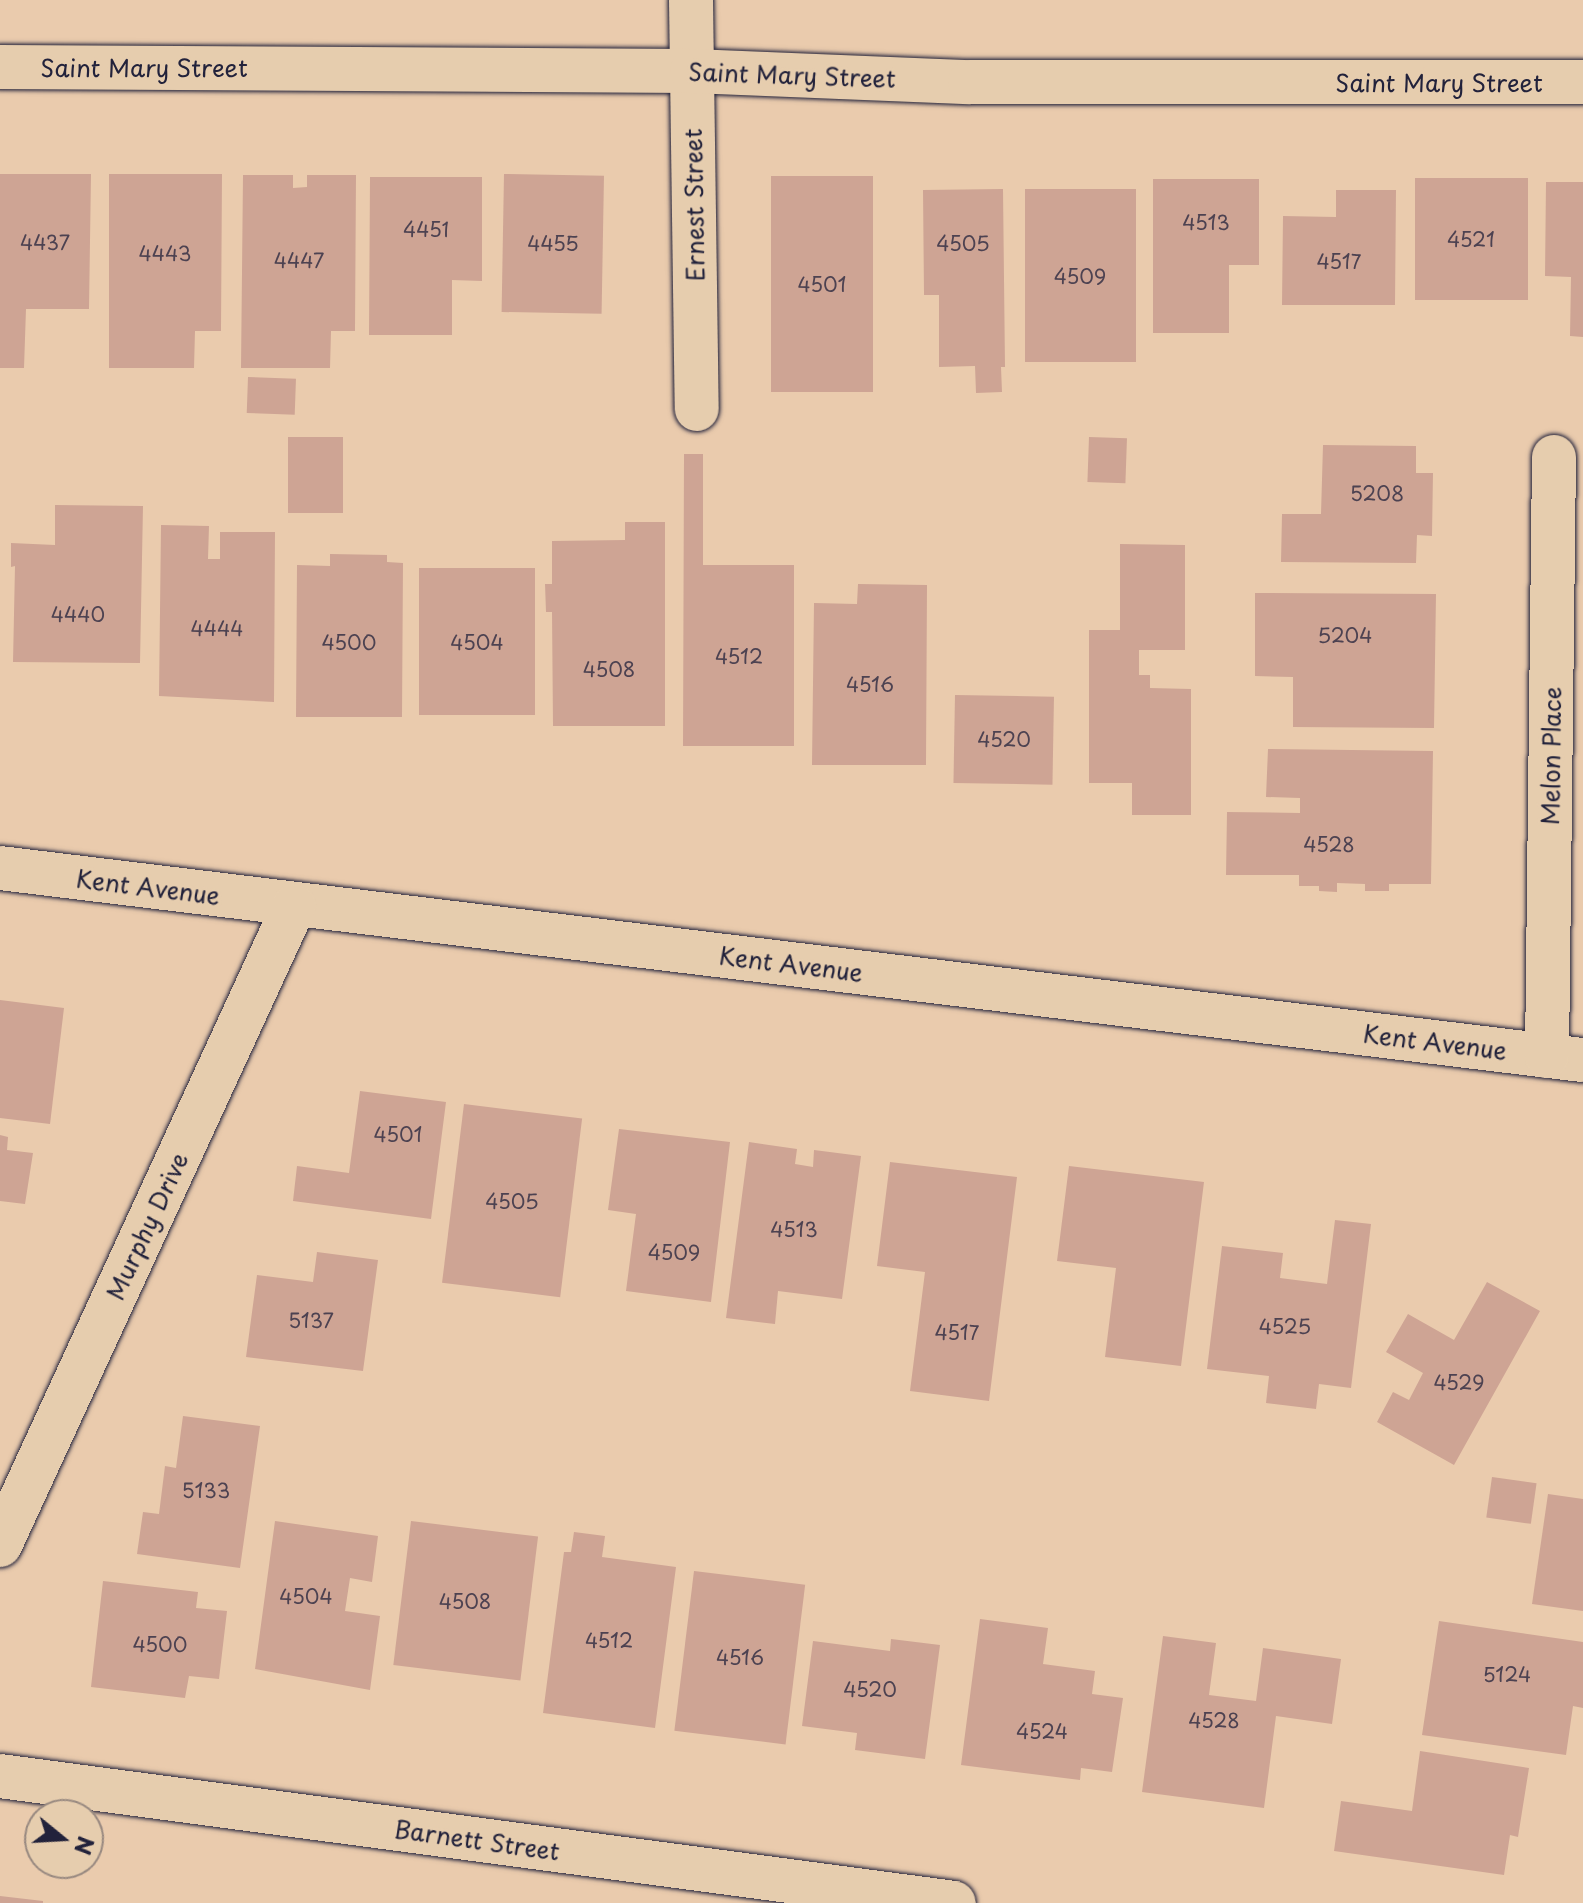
<!DOCTYPE html>
<html>
<head>
<meta charset="utf-8">
<style>
  body { margin:0 }
  #map { position:relative; width:1583px; height:1903px; overflow:hidden; background:#eacbad; font-family:"Playpen Sans",sans-serif }
  div>[style] { position:absolute }
  .building>* { inset:0; background:#cea494; transform-origin:0 0 }
  .roads { filter:drop-shadow(0 0 2px #22223b) drop-shadow(0 0 2px #22223b) }
  .minor>* { height:44px; margin:-22px; padding:0 22px; transform-origin:22px; border-radius:22px; background:#e6cdae }
  span { translate:-50% -50%; white-space:nowrap; text-align:center; line-height:1.15; -webkit-text-stroke:6px #e6cdae; paint-order:stroke }
  .number-label { font-size:20px; color:#4d4251 }
  .number-label span { -webkit-text-stroke-width:0 }
  .street-label { font-size:24px; color:#22223b }
  .north { position:absolute; left:24px; top:1799px; width:80px; height:80px; box-sizing:border-box; background:#e6cdae; border:2px solid #988980; border-radius:50%; rotate:108deg; font-size:22px; font-weight:700; line-height:32px; text-align:center; color:#22223b }
  .north::after { content:''; display:block; margin:auto; width:28px; height:36px; background:#22223b; clip-path:polygon(50% 0,100% 100%,50% 72%,0 100%) }
</style>
</head>
<body>
<div id="map">
  <div class="building">
    <div style="clip-path:polygon(0 174px,91px 174px,89px 309px,26px 309px,24px 368px,0 368px)"></div>
    <div style="clip-path:polygon(109px 174px,222px 174px,221px 331px,195px 331px,194px 368px,109px 368px)"></div>
    <div style="left:504px;top:174px;width:100px;height:138px;rotate:1deg"></div>
    <div style="clip-path:polygon(243px 175px,293px 175px,293px 188px,307px 187px,307px 175px,356px 175px,355px 331px,331px 331px,330px 368px,241px 368px)"></div>
    <div style="left:771px;top:176px;width:102px;height:216px"></div>
    <div style="clip-path:polygon(370px 177px,482px 177px,482px 281px,452px 280px,452px 335px,369px 335px)"></div>
    <div style="left:1415px;top:178px;width:113px;height:122px"></div>
    <div style="clip-path:polygon(1153px 179px,1259px 179px,1259px 265px,1229px 265px,1229px 333px,1153px 333px)"></div>
    <div style="clip-path:polygon(1546px 182px,1583px 182px,1583px 337px,1570px 336px,1571px 277px,1545px 276px)"></div>
    <div style="clip-path:polygon(1003px 189px,1005px 367px,1001px 367px,1002px 392px,976px 393px,975px 366px,939px 367px,939px 295px,924px 295px,923px 190px)"></div>
    <div style="left:1025px;top:189px;width:111px;height:173px"></div>
    <div style="clip-path:polygon(1336px 190px,1396px 190px,1395px 305px,1282px 305px,1283px 216px,1336px 217px)"></div>
    <div style="left:248px;top:377px;width:48px;height:36px;rotate:2deg"></div>
    <div style="left:288px;top:437px;width:55px;height:76px"></div>
    <div style="left:1089px;top:437px;width:38px;height:45px;rotate:2deg"></div>
    <div style="clip-path:polygon(1323px 445px,1416px 446px,1416px 473px,1433px 473px,1432px 536px,1417px 535px,1416px 563px,1281px 562px,1282px 514px,1321px 514px)"></div>
    <div style="clip-path:polygon(684px 454px,703px 454px,703px 565px,794px 565px,794px 746px,683px 746px)"></div>
    <div style="clip-path:polygon(55px 505px,143px 506px,140px 663px,13px 662px,15px 566px,11px 567px,11px 543px,55px 545px)"></div>
    <div style="clip-path:polygon(625px 522px,665px 522px,665px 726px,553px 726px,552px 612px,546px 612px,545px 584px,552px 584px,552px 541px,625px 540px)"></div>
    <div style="clip-path:polygon(161px 525px,209px 526px,208px 559px,220px 559px,220px 532px,275px 532px,274px 702px,159px 696px)"></div>
    <div style="clip-path:polygon(1120px 544px,1185px 545px,1185px 650px,1139px 650px,1139px 675px,1150px 675px,1150px 688px,1191px 689px,1191px 815px,1132px 815px,1132px 783px,1089px 783px,1089px 630px,1120px 630px)"></div>
    <div style="clip-path:polygon(330px 554px,387px 555px,387px 562px,403px 563px,402px 717px,296px 717px,297px 565px,330px 566px)"></div>
    <div style="left:535px;top:568px;width:147px;height:116px;rotate:90deg"></div>
    <div style="clip-path:polygon(858px 584px,927px 585px,926px 765px,812px 765px,814px 603px,857px 604px)"></div>
    <div style="clip-path:polygon(1255px 593px,1436px 594px,1434px 728px,1293px 727px,1293px 677px,1255px 676px)"></div>
    <div style="left:955px;top:695px;width:99px;height:88px;rotate:1deg"></div>
    <div style="clip-path:polygon(1268px 749px,1433px 751px,1431px 884px,1389px 884px,1389px 891px,1365px 891px,1365px 884px,1337px 883px,1337px 892px,1319px 891px,1319px 886px,1299px 886px,1299px 875px,1226px 875px,1227px 812px,1300px 813px,1300px 798px,1266px 797px)"></div>
    <div style="clip-path:polygon(0 1000px,64px 1008px,50px 1124px,0 1118px)"></div>
    <div style="clip-path:polygon(360px 1091px,446px 1102px,431px 1219px,293px 1201px,297px 1166px,349px 1173px)"></div>
    <div style="left:464px;top:1104px;width:119px;height:180px;rotate:7deg"></div>
    <div style="clip-path:polygon(619px 1129px,730px 1142px,711px 1302px,626px 1291px,636px 1214px,608px 1210px)"></div>
    <div style="clip-path:polygon(0 1135px,8px 1137px,7px 1150px,33px 1153px,25px 1204px,0 1201px)"></div>
    <div style="clip-path:polygon(749px 1142px,797px 1149px,795px 1164px,813px 1167px,814px 1150px,861px 1156px,842px 1299px,778px 1291px,775px 1324px,726px 1318px)"></div>
    <div style="clip-path:polygon(890px 1162px,1017px 1177px,989px 1401px,910px 1391px,925px 1272px,877px 1266px)"></div>
    <div style="clip-path:polygon(1069px 1166px,1204px 1182px,1181px 1366px,1105px 1357px,1116px 1268px,1057px 1261px)"></div>
    <div style="clip-path:polygon(1335px 1220px,1371px 1224px,1351px 1388px,1319px 1384px,1316px 1409px,1266px 1403px,1269px 1376px,1207px 1369px,1222px 1246px,1283px 1253px,1280px 1278px,1327px 1284px)"></div>
    <div style="clip-path:polygon(317px 1252px,378px 1260px,363px 1371px,246px 1357px,257px 1275px,313px 1282px)"></div>
    <div style="clip-path:polygon(1487px 1282px,1540px 1311px,1454px 1465px,1377px 1422px,1393px 1392px,1409px 1400px,1423px 1373px,1386px 1352px,1408px 1314px,1454px 1340px)"></div>
    <div style="clip-path:polygon(183px 1416px,260px 1426px,240px 1568px,137px 1554px,143px 1512px,159px 1514px,165px 1466px,176px 1468px)"></div>
    <div style="left:1492px;top:1477px;width:45px;height:41px;rotate:8deg"></div>
    <div style="clip-path:polygon(1548px 1494px,1583px 1499px,1583px 1611px,1532px 1604px)"></div>
    <div style="clip-path:polygon(275px 1521px,378px 1536px,372px 1582px,350px 1578px,345px 1611px,380px 1616px,370px 1690px,255px 1669px)"></div>
    <div style="left:411px;top:1521px;width:128px;height:145px;rotate:7deg"></div>
    <div style="clip-path:polygon(574px 1532px,605px 1536px,602px 1557px,676px 1567px,655px 1728px,543px 1713px,564px 1552px,571px 1552px)"></div>
    <div style="left:694px;top:1571px;width:112px;height:161px;rotate:7deg"></div>
    <div style="clip-path:polygon(103px 1581px,198px 1592px,196px 1608px,227px 1611px,219px 1679px,189px 1676px,185px 1698px,91px 1687px)"></div>
    <div style="clip-path:polygon(980px 1619px,1048px 1628px,1043px 1664px,1095px 1671px,1092px 1694px,1123px 1698px,1112px 1772px,1081px 1768px,1080px 1780px,961px 1765px)"></div>
    <div style="clip-path:polygon(1439px 1621px,1583px 1642px,1583px 1708px,1573px 1706px,1566px 1755px,1422px 1735px)"></div>
    <div style="clip-path:polygon(1163px 1636px,1216px 1643px,1209px 1695px,1256px 1701px,1263px 1648px,1341px 1659px,1332px 1724px,1276px 1716px,1264px 1808px,1142px 1792px)"></div>
    <div style="clip-path:polygon(891px 1639px,940px 1645px,925px 1759px,855px 1750px,857px 1733px,802px 1726px,813px 1641px,890px 1651px)"></div>
    <div style="clip-path:polygon(1420px 1751px,1529px 1768px,1518px 1837px,1510px 1835px,1504px 1875px,1334px 1851px,1341px 1801px,1412px 1811px)"></div>
    <div style="clip-path:polygon(0 1896px,43px 1901px,43px 1903px,0 1903px)"></div>
  </div>
  <div class="roads">
    <div class="minor">
      <div style="left:691px;top:0;width:409px;rotate:89.2deg"></div>
      <div style="left:0;top:67px;width:692px;rotate:0.33deg"></div>
      <div style="left:692px;top:71px;width:278px;rotate:2.3deg"></div>
      <div style="left:970px;top:82px;width:613px"></div>
      <div style="left:0;top:868px;width:1595px;rotate:6.92deg"></div>
      <div style="left:1547px;top:1056px;width:599px;rotate:-89.33deg"></div>
      <div style="left:0;top:1545px;width:703px;rotate:-65.29deg"></div>
      <div style="left:0;top:1776px;width:962px;rotate:7.58deg"></div>
    </div>
  </div>
  <div class="number-label">
    <span style="left:1206px;top:222px">4513</span>
    <span style="left:426px;top:229px">4451</span>
    <span style="left:1471px;top:239px">4521</span>
    <span style="left:45px;top:242px">4437</span>
    <span style="left:553px;top:243px">4455</span>
    <span style="left:963px;top:243px">4505</span>
    <span style="left:165px;top:253px">4443</span>
    <span style="left:299px;top:260px">4447</span>
    <span style="left:1339px;top:261px">4517</span>
    <span style="left:1080px;top:276px">4509</span>
    <span style="left:822px;top:284px">4501</span>
    <span style="left:1377px;top:493px">5208</span>
    <span style="left:78px;top:614px">4440</span>
    <span style="left:217px;top:628px">4444</span>
    <span style="left:1345px;top:635px">5204</span>
    <span style="left:349px;top:642px">4500</span>
    <span style="left:477px;top:642px">4504</span>
    <span style="left:739px;top:656px">4512</span>
    <span style="left:609px;top:669px">4508</span>
    <span style="left:870px;top:684px">4516</span>
    <span style="left:1004px;top:739px">4520</span>
    <span style="left:1329px;top:844px">4528</span>
    <span style="left:398px;top:1134px">4501</span>
    <span style="left:512px;top:1201px">4505</span>
    <span style="left:794px;top:1229px">4513</span>
    <span style="left:674px;top:1252px">4509</span>
    <span style="left:311px;top:1320px">5137</span>
    <span style="left:1285px;top:1326px">4525</span>
    <span style="left:957px;top:1332px">4517</span>
    <span style="left:1459px;top:1382px">4529</span>
    <span style="left:206px;top:1490px">5133</span>
    <span style="left:306px;top:1596px">4504</span>
    <span style="left:465px;top:1601px">4508</span>
    <span style="left:609px;top:1640px">4512</span>
    <span style="left:160px;top:1644px">4500</span>
    <span style="left:740px;top:1657px">4516</span>
    <span style="left:1507px;top:1674px">5124</span>
    <span style="left:870px;top:1689px">4520</span>
    <span style="left:1214px;top:1720px">4528</span>
    <span style="left:1042px;top:1731px">4524</span>
  </div>
  <div class="street-label">
    <span style="left:144px;top:68px">Saint Mary Street</span>
    <span style="left:792px;top:75px;rotate:2deg">Saint Mary Street</span>
    <span style="left:1439px;top:83px">Saint Mary Street</span>
    <span style="left:694px;top:205px;rotate:-91deg">Ernest Street</span>
    <span style="left:1551px;top:756px;rotate:-89deg">Melon Place</span>
    <span style="left:148px;top:887px;rotate:7deg">Kent Avenue</span>
    <span style="left:791px;top:964px;rotate:7deg">Kent Avenue</span>
    <span style="left:1435px;top:1042px;rotate:7deg">Kent Avenue</span>
    <span style="left:147px;top:1226px;rotate:-65deg">Murphy Drive</span>
    <span style="left:477px;top:1840px;rotate:8deg">Barnett Street</span>
  </div>
  <div class="north">N</div>
</div>
</body>
</html>
